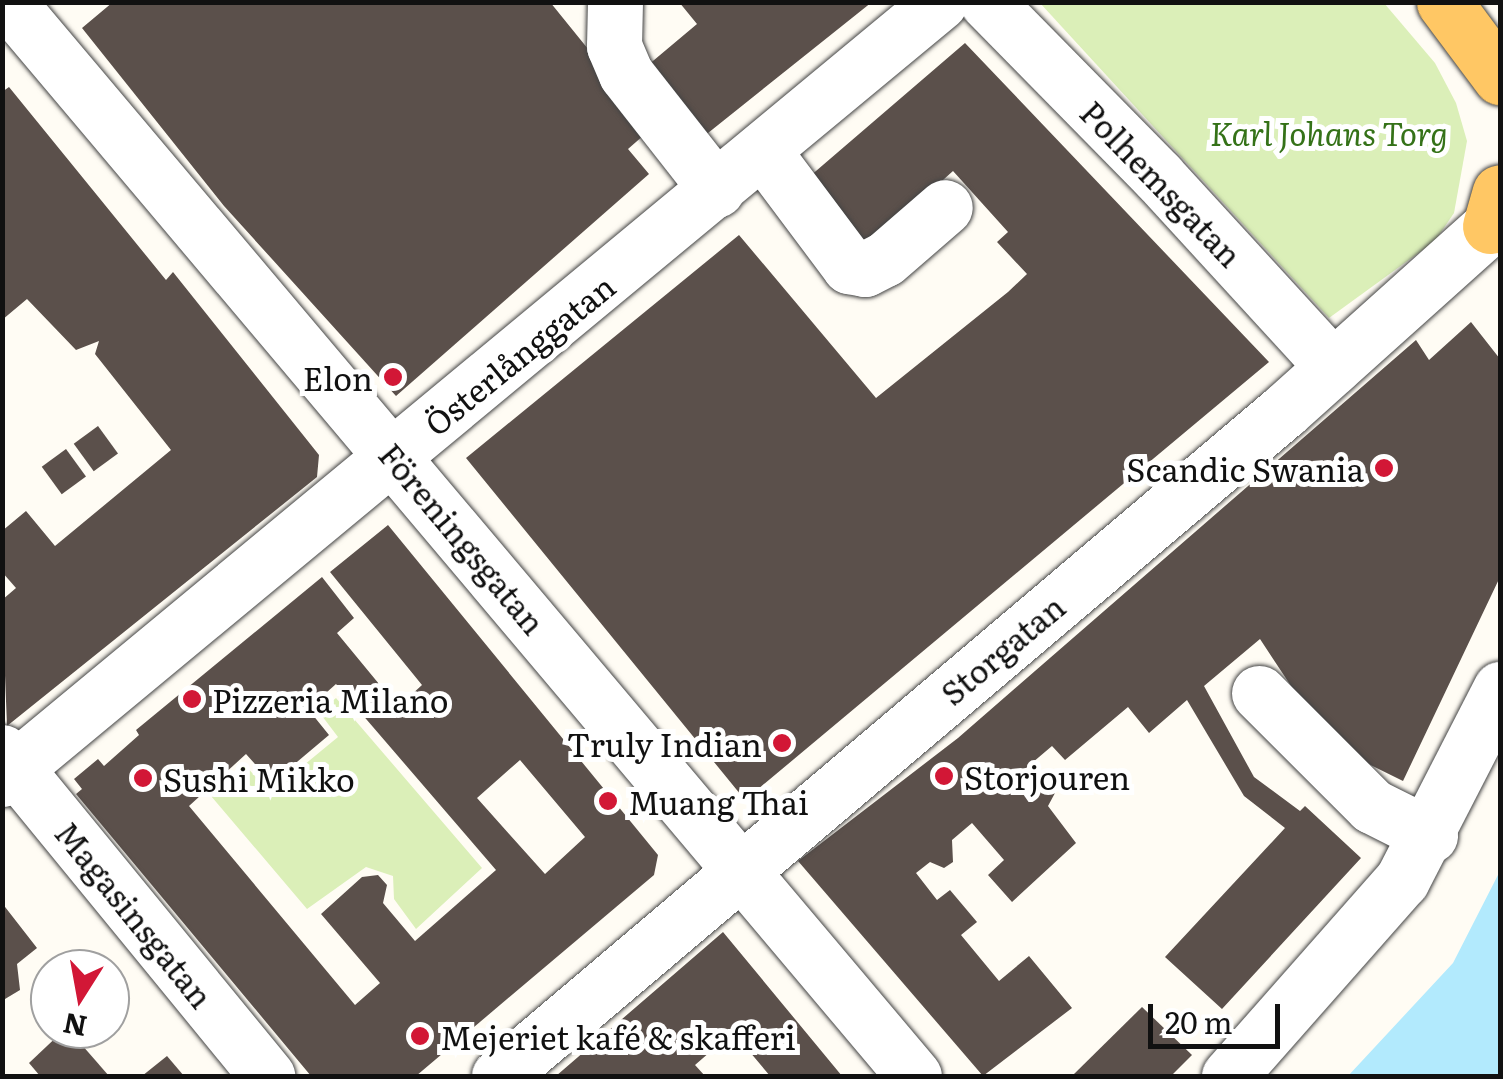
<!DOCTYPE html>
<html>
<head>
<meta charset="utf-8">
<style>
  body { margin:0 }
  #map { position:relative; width:1503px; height:1079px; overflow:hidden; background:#fffcf4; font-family:Literata,serif }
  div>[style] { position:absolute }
  .green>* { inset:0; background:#dbefb8 }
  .water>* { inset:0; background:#b2eafd }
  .building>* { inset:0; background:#5b504b; transform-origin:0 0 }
  .roads { filter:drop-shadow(0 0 2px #444) drop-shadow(0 0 2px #444) }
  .minor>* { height:55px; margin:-27.5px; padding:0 27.5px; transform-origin:27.5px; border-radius:27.5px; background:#fff }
  .major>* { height:55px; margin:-27.5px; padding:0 27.5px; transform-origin:27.5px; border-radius:27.5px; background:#ffc764 }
  .dots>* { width:28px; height:28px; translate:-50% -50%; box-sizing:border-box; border:5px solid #fff; border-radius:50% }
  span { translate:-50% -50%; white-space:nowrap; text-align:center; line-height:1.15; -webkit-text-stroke:10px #fff; paint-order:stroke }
  .park-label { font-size:32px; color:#357218; font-style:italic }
  .street-label { font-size:32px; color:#111 }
  .poi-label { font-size:32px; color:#111 }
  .right { translate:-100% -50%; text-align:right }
  .left { translate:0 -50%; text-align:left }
  .frame { position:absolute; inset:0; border:5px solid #111; pointer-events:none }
  .north { position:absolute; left:30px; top:949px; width:100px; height:100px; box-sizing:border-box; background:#fff; border:2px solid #a0a0a0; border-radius:50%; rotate:191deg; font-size:28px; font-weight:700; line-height:40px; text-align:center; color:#111 }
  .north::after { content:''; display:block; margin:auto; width:35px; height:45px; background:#d21736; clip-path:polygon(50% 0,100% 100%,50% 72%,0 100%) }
  .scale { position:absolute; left:1148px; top:1004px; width:132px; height:45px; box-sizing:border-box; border:5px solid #111; border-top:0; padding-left:12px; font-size:30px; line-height:35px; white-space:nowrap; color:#111; -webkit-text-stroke:8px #fff; paint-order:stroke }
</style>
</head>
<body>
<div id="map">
  <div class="green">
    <div style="clip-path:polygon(1040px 3px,1384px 3px,1435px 63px,1456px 103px,1467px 141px,1454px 213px,1435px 241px,1329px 318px)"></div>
    <div style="clip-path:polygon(336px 698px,482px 868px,416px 929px,394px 899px,393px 876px,366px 867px,307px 909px,211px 796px,245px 765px,270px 793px,338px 737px,319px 712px)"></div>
  </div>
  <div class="water">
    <div style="clip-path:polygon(1500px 871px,1500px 1076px,1348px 1076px,1453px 963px)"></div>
  </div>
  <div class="building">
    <div style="clip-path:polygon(113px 2px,550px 2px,652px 128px,628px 149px,649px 174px,396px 396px,224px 206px,82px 28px)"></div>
    <div style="clip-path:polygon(679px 2px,872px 2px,698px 141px,641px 71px,697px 24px)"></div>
    <div style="clip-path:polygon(965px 43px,1269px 362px,745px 800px,466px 458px,739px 235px,876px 398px,1008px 292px,1027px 274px,997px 242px,1008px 232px,953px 171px,866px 249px,809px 177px)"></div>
    <div style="clip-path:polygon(9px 87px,166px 280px,173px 272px,319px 455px,317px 477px,7px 726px,2px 600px,16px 588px,2px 572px,2px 531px,26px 511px,55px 546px,171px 450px,95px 354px,99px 341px,76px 350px,27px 299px,2px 320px,2px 92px)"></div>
    <div style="clip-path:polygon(1471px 322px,1500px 359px,1500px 577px,1403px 781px,1330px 745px,1260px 639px,1204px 686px,1254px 777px,1300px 811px,1305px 806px,1361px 858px,1222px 1009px,1165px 957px,1285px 828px,1244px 796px,1187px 700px,1149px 733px,1128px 707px,1065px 760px,1052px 746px,1019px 774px,1028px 787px,1048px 782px,1055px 793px,1048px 806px,1076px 843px,1012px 902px,988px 875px,1004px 860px,972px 823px,952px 840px,953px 862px,944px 868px,930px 862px,916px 873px,937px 900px,950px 890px,977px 922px,961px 935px,999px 981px,1029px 956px,1072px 1008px,983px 1076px,798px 861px,958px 738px,1416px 340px,1429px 360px)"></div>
    <div style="left:98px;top:426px;width:34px;height:30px;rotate:54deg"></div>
    <div style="left:66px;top:449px;width:34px;height:30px;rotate:54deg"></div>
    <div style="clip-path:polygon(evenodd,388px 525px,658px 855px,654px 875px,416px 1076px,311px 1076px,76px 794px,82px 789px,74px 779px,98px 759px,104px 766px,139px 735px,136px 730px,322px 577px,354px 618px,337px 633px,398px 707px,422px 685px,330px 572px,388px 525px,336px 684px,496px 870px,415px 941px,383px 903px,387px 885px,378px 875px,362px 877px,321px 914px,380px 983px,355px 1005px,189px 806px,246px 754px,272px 783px,329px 735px,308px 709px,336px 684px,388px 525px,520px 760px,585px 837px,545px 874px,477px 798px,520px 760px)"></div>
    <div style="clip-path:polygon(2px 903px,37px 948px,17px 964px,20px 990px,5px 999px)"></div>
    <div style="clip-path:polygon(723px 932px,842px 1076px,770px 1076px,733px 1032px,695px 1065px,705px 1076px,556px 1076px)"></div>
    <div style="clip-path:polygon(1142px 1007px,1192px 1055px,1171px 1076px,1072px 1076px)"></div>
    <div style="clip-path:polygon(65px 1029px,68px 1029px,109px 1076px,40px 1076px,29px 1063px)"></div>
    <div style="clip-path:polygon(167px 1056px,184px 1076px,142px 1076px)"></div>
  </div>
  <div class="roads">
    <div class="minor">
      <div style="left:8px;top:2px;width:1405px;rotate:49.85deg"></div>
      <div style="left:615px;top:2px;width:44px;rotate:91.3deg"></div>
      <div style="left:614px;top:46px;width:30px;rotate:67deg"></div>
      <div style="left:626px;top:74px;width:147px;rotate:51.9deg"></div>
      <div style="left:987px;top:2px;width:244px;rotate:45.5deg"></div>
      <div style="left:1158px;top:176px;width:259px;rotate:47.5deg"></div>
      <div style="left:763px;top:151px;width:144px;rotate:53.2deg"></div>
      <div style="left:849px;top:266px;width:16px;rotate:11deg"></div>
      <div style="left:865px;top:269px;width:22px;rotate:-27deg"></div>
      <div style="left:885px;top:259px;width:79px;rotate:-40.9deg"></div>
      <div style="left:1259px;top:693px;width:160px;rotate:45deg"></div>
      <div style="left:1372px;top:806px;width:65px;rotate:26.6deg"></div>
      <div style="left:2px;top:752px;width:419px;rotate:50.7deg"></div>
      <div style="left:2px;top:779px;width:1218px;rotate:-39.64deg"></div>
      <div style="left:499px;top:1076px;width:1029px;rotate:-40.27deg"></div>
      <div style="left:1284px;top:411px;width:290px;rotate:-41.9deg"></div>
      <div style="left:1229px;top:1076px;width:261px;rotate:-48.6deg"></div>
      <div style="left:1402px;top:880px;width:215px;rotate:-62.8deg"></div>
    </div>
    <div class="major">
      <div style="left:1444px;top:2px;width:94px;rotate:53.3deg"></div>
      <div style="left:1490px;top:226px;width:35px;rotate:-74deg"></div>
    </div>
  </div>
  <div class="dots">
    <div style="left:393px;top:377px;background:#d21736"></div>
    <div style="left:1384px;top:468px;background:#d21736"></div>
    <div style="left:192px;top:699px;background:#d21736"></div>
    <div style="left:782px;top:743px;background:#d21736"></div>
    <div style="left:944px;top:776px;background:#d21736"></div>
    <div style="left:143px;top:778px;background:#d21736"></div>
    <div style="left:608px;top:801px;background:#d21736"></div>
    <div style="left:420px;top:1036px;background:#d21736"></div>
  </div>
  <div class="park-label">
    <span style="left:1329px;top:132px">Karl Johans Torg</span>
  </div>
  <div class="street-label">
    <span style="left:1162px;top:183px;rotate:46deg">Polhemsgatan</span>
    <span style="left:519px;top:354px;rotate:-39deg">Österlånggatan</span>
    <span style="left:463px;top:538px;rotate:50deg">Föreningsgatan</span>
    <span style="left:1002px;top:649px;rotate:-40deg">Storgatan</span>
    <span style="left:135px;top:914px;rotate:51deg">Magasinsgatan</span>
  </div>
  <div class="poi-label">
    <span class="right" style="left:373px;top:377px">Elon</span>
    <span class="right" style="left:1364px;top:468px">Scandic Swania</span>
    <span class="left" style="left:212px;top:699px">Pizzeria Milano</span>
    <span class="right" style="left:762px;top:743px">Truly Indian</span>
    <span class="left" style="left:964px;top:776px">Storjouren</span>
    <span class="left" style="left:163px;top:778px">Sushi Mikko</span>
    <span class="left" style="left:628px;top:801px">Muang Thai</span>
    <span class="left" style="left:440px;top:1036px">Mejeriet kafé &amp; skafferi</span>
  </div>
  <div class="frame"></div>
  <div class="north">N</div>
  <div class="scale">20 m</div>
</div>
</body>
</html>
